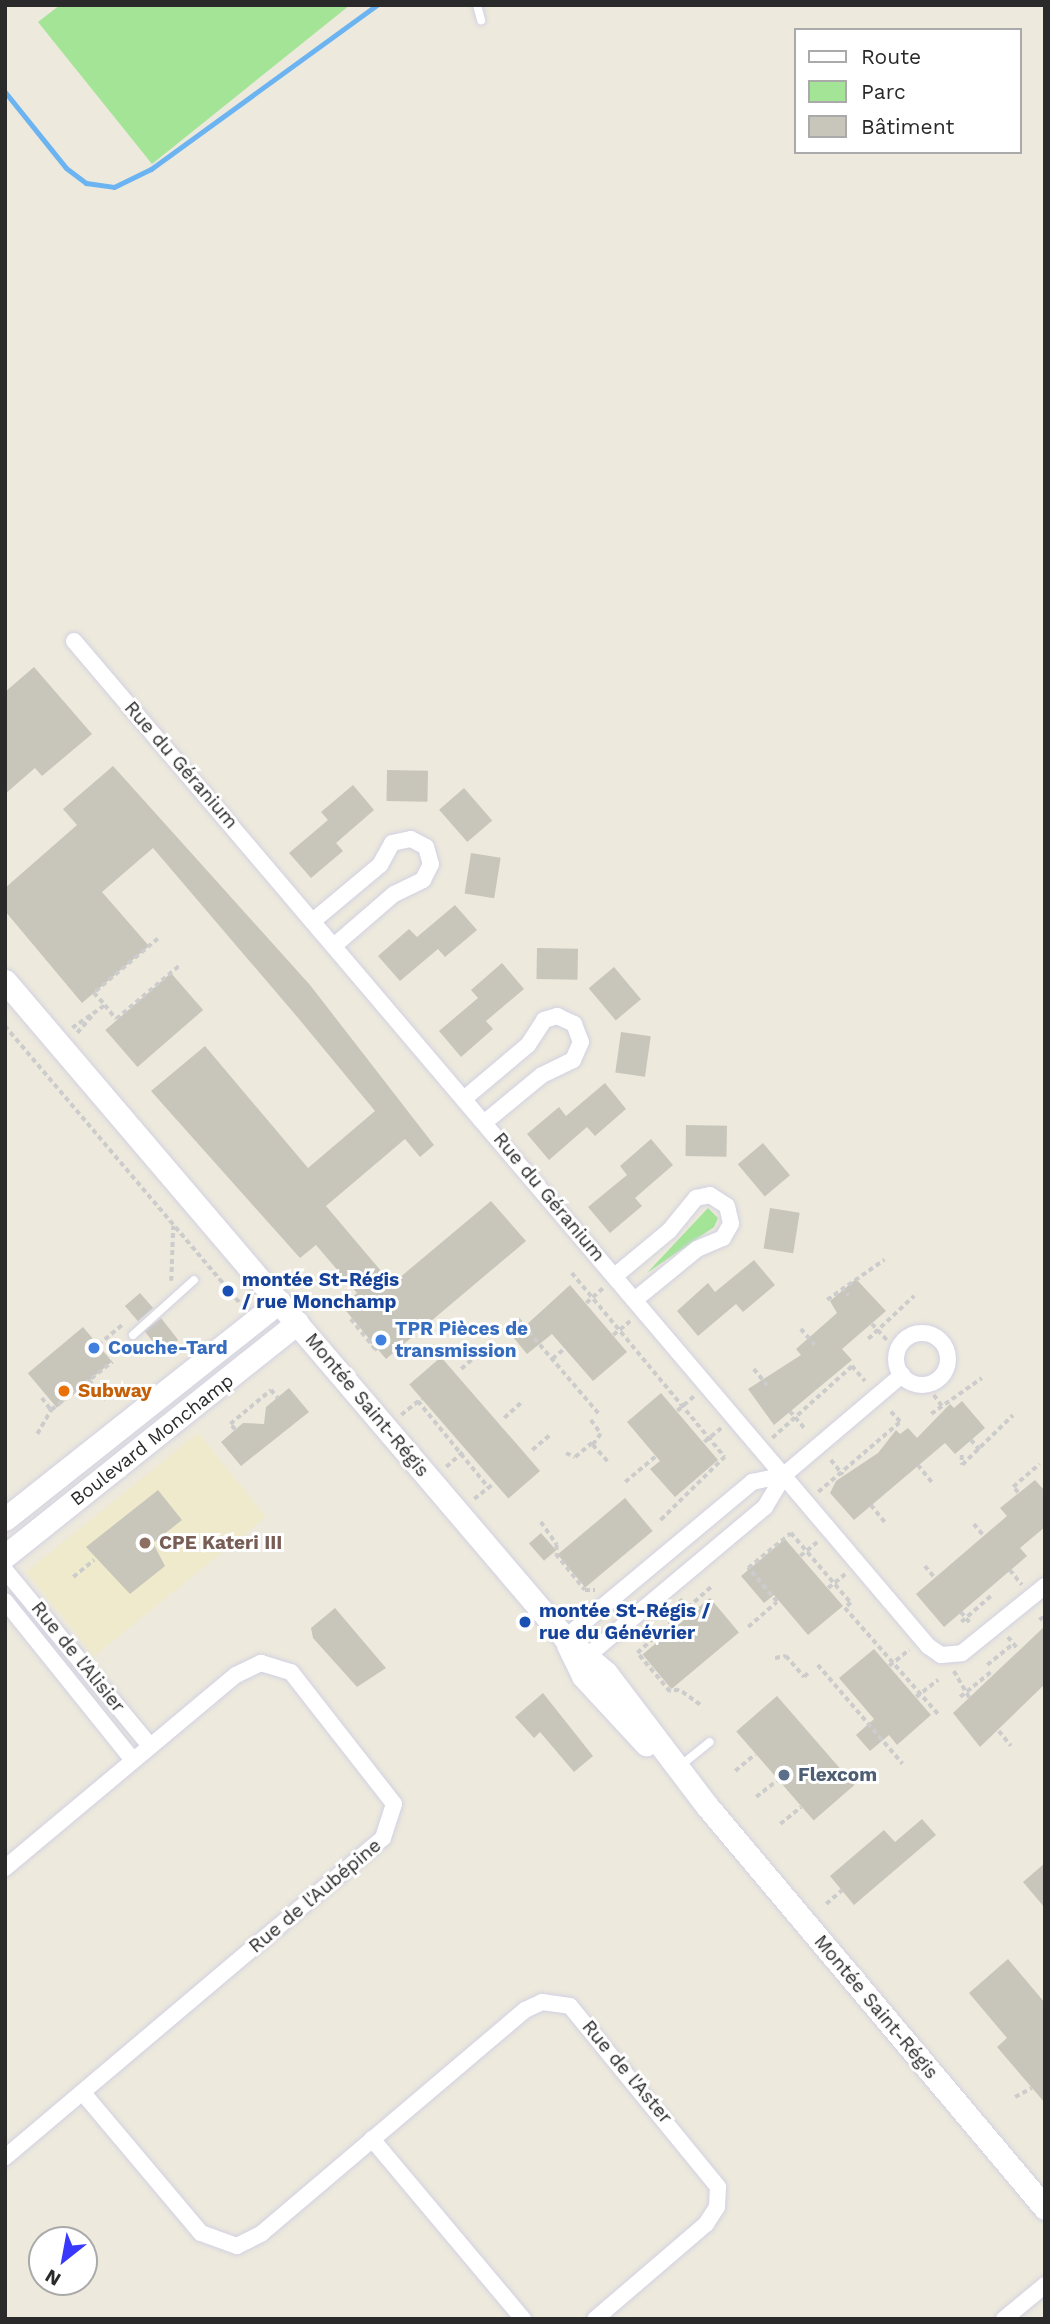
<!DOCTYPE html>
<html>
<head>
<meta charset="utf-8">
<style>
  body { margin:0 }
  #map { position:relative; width:1050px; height:2324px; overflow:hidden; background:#ede9dc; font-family:"Work Sans",sans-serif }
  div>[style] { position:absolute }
  .education>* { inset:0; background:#efeacb; transform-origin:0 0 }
  .green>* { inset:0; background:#a3e497 }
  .stream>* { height:5px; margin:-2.5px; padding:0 2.5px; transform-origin:2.5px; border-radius:2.5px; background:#6cb4f1 }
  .building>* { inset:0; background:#c8c5bb; transform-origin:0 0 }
  .path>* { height:3.5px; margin-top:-1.75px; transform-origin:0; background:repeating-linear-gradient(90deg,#ccc 0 5px,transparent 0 8.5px) }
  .roads { filter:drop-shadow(0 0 2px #d1d1e3) drop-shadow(0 0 2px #d1d1e3) }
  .lane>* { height:8px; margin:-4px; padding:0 4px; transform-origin:4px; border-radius:4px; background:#fff }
  .street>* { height:16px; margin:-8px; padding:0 8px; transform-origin:8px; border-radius:8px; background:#fff }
  .street>.ring { margin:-8px; padding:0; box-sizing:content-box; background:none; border:16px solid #fff; border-radius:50% }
  .secondary>* { height:23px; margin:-11.5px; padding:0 11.5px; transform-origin:11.5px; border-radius:11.5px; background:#fff }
  .dots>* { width:19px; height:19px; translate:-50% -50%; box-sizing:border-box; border:4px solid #fff; border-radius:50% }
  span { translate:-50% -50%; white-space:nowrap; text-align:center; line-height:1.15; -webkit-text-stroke:6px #fff; paint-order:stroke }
  .street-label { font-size:19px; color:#2a2a2a }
  .transit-label { font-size:19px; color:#164399; font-weight:700 }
  .left { translate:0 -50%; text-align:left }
  .shop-label { font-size:19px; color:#366cbe; font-weight:700 }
  .food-label { font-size:19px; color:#c56008; font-weight:700 }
  .education-label { font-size:19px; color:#785e54; font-weight:700 }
  .service-label { font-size:19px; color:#4e5e75; font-weight:700 }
  .frame { position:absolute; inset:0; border:7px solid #2a2a2a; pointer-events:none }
  .legend { position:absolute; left:794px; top:28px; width:228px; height:126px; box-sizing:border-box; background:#fff; border:2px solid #aaa; margin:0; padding:9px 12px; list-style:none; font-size:21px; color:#2a2a2a }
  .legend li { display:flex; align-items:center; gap:14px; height:35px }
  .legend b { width:35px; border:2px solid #aaa }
  .north { position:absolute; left:28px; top:2226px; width:70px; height:70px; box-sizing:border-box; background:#fff; border:2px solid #aaa; border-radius:50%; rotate:211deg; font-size:19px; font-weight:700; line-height:28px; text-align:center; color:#2a2a2a }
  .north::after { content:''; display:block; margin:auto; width:24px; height:32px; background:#3938fd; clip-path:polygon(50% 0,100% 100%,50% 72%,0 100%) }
</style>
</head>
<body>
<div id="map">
  <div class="education">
    <div style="left:198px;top:1433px;width:108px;height:221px;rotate:51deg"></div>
  </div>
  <div class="green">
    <div style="clip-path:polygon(60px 5px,350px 5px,152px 164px,38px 22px)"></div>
    <div style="clip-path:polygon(708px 1208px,718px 1218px,714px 1227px,647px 1273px)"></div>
  </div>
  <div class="stream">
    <div style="left:5px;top:92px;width:97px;rotate:51.2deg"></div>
    <div style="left:66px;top:168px;width:25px;rotate:37deg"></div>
    <div style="left:86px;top:183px;width:28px;rotate:8deg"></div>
    <div style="left:114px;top:187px;width:41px;rotate:-25.9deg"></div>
    <div style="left:151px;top:169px;width:279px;rotate:-36deg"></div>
  </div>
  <div class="building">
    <div style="clip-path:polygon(34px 667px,92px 734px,42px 776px,35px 768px,5px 794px,5px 692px)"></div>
    <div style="clip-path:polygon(113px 766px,310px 985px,434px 1145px,420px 1157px,405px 1139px,326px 1206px,392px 1284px,491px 1201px,526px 1241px,386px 1359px,342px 1306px,357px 1293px,316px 1245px,300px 1258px,151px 1091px,205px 1046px,308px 1168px,375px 1111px,299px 1019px,153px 848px,102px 892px,149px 946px,82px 1003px,5px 911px,5px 888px,77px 825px,63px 809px)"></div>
    <div style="left:387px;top:770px;width:41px;height:31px;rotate:1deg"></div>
    <div style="clip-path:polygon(353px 785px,374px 810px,336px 843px,343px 851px,311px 878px,289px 853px,328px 820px,321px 812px)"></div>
    <div style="left:464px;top:788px;width:43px;height:33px;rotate:49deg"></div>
    <div style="left:471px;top:853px;width:30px;height:41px;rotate:9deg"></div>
    <div style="clip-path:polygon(455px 905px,477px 930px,445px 957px,438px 949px,400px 981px,378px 956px,409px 929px,417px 937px)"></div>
    <div style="left:537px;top:948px;width:41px;height:31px;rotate:1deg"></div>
    <div style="clip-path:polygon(502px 963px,524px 989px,486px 1021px,493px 1029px,461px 1057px,439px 1031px,478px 998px,471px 990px)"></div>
    <div style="left:614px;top:967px;width:42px;height:33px;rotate:50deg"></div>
    <div style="left:171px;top:973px;width:49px;height:87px;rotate:49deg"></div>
    <div style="left:621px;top:1032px;width:30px;height:41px;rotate:8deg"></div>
    <div style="clip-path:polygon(605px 1083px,626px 1109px,595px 1136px,587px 1127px,549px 1160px,527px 1134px,559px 1107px,566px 1116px)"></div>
    <div style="left:686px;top:1125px;width:41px;height:31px;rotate:1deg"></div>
    <div style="clip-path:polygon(651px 1139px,673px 1165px,635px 1198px,642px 1206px,610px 1233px,588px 1207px,627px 1175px,620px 1166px)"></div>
    <div style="left:763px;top:1143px;width:42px;height:33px;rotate:50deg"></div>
    <div style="left:770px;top:1208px;width:30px;height:41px;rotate:9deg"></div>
    <div style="clip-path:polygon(754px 1260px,775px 1285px,743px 1312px,736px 1304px,698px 1336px,677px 1311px,708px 1283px,715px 1292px)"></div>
    <div style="clip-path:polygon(856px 1279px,886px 1311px,842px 1349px,852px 1360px,774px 1425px,748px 1389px,801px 1355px,796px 1349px,837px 1313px,830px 1301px)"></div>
    <div style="clip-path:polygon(570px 1285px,627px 1352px,593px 1381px,552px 1334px,527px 1354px,513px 1337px)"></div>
    <div style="left:140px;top:1293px;width:20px;height:20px;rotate:49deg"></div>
    <div style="left:161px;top:1318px;width:28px;height:21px;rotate:52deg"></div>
    <div style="left:83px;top:1327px;width:45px;height:72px;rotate:50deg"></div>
    <div style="left:441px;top:1357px;width:151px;height:42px;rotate:49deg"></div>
    <div style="clip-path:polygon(289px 1388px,309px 1412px,241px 1466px,221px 1442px,243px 1423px,264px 1424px,266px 1407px)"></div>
    <div style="clip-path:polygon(661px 1393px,718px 1460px,675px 1497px,650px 1469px,660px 1461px,627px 1422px)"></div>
    <div style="clip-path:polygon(962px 1401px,985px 1428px,955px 1454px,945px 1443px,854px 1520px,830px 1493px,836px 1481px,878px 1453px,896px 1430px,900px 1434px,908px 1428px,917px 1438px,950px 1404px,954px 1408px)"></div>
    <div style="clip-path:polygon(1035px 1480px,1045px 1491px,1045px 1527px,1020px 1548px,1027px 1556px,944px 1627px,916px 1594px,1007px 1516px,1000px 1508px)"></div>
    <div style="clip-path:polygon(158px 1490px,182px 1520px,153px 1543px,165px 1566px,130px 1594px,86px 1547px)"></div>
    <div style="left:625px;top:1498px;width:43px;height:88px;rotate:50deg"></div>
    <div style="left:541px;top:1533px;width:23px;height:16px;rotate:49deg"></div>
    <div style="clip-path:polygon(785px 1539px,843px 1606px,808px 1635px,774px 1595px,764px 1603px,741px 1576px)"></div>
    <div style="left:710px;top:1598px;width:45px;height:88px;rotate:50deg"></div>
    <div style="clip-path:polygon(335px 1608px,386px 1668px,357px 1687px,313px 1638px,311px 1628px)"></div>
    <div style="clip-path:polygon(1045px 1626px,1045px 1684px,980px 1747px,953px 1713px)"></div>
    <div style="clip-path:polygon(874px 1649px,931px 1715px,897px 1745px,889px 1735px,870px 1751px,856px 1735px,874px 1719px,839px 1678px)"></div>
    <div style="clip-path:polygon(543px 1693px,593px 1756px,574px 1772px,540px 1732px,534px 1738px,515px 1717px)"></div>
    <div style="left:777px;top:1696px;width:118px;height:54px;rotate:49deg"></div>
    <div style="clip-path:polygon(922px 1819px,936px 1835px,854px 1905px,830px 1876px,884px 1830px,895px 1842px)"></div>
    <div style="clip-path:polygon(1045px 1863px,1045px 1908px,1023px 1882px)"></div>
    <div style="clip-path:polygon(1008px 1959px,1045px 2003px,1045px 2103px,997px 2047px,1007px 2038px,969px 1993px)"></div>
  </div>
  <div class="path">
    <div style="left:158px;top:939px;width:84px;rotate:139.8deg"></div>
    <div style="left:94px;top:993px;width:16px;rotate:47deg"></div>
    <div style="left:105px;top:1005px;width:18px;rotate:52deg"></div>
    <div style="left:116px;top:1019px;width:84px;rotate:-40.2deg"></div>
    <div style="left:5px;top:1026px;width:368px;rotate:49.7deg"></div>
    <div style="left:72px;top:1028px;width:40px;rotate:-34.9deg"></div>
    <div style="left:77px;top:1033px;width:23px;rotate:-49deg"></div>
    <div style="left:572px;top:1273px;width:239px;rotate:50.3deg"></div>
    <div style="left:725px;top:1457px;width:93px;rotate:135.4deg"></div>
    <div style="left:171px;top:1281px;width:55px;rotate:-87.9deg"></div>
    <div style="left:842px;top:1287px;width:11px;rotate:52deg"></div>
    <div style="left:827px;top:1300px;width:70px;rotate:-35.1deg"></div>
    <div style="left:586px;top:1303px;width:23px;rotate:-41deg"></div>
    <div style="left:351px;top:1319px;width:41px;rotate:50.9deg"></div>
    <div style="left:377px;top:1351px;width:13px;rotate:-122deg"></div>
    <div style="left:518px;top:1319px;width:125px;rotate:49.5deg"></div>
    <div style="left:872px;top:1324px;width:22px;rotate:47deg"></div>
    <div style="left:801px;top:1329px;width:21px;rotate:49deg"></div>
    <div style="left:613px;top:1335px;width:22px;rotate:-39deg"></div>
    <div style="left:868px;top:1339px;width:63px;rotate:-43.1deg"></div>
    <div style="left:98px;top:1345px;width:33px;rotate:-40deg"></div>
    <div style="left:552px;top:1359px;width:17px;rotate:-40deg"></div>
    <div style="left:461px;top:1369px;width:28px;rotate:-41deg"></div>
    <div style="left:754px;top:1369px;width:21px;rotate:51deg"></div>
    <div style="left:89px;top:1380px;width:26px;rotate:50deg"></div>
    <div style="left:934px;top:1395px;width:17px;rotate:54deg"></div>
    <div style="left:42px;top:1398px;width:15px;rotate:53deg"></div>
    <div style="left:51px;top:1410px;width:78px;rotate:-38.2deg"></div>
    <div style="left:418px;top:1401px;width:112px;rotate:50.8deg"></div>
    <div style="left:677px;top:1411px;width:23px;rotate:-41deg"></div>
    <div style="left:790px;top:1411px;width:25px;rotate:50deg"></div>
    <div style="left:931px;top:1414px;width:62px;rotate:-35.2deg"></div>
    <div style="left:401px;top:1415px;width:26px;rotate:-39deg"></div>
    <div style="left:504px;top:1418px;width:25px;rotate:-42deg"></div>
    <div style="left:591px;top:1420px;width:17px;rotate:54deg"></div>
    <div style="left:601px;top:1434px;width:14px;rotate:126deg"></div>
    <div style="left:593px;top:1445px;width:24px;rotate:48deg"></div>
    <div style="left:235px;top:1430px;width:8px;rotate:-130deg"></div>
    <div style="left:230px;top:1424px;width:53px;rotate:-39.7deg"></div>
    <div style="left:271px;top:1390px;width:11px;rotate:49deg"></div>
    <div style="left:37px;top:1434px;width:28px;rotate:-60deg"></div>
    <div style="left:772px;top:1438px;width:108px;rotate:-42deg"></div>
    <div style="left:852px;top:1366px;width:20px;rotate:49deg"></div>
    <div style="left:971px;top:1440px;width:13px;rotate:48deg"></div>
    <div style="left:704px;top:1442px;width:22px;rotate:-39deg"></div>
    <div style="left:532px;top:1450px;width:25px;rotate:-40deg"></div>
    <div style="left:566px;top:1453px;width:10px;rotate:24deg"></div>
    <div style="left:575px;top:1457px;width:25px;rotate:-40deg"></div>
    <div style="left:962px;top:1455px;width:10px;rotate:90deg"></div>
    <div style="left:962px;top:1465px;width:71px;rotate:-44.4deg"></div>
    <div style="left:831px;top:1460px;width:19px;rotate:51deg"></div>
    <div style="left:918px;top:1465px;width:22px;rotate:51deg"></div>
    <div style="left:446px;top:1467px;width:24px;rotate:-42deg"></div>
    <div style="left:625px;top:1482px;width:40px;rotate:-40deg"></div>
    <div style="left:818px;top:1492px;width:108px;rotate:-40.5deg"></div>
    <div style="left:900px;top:1422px;width:16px;rotate:-133deg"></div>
    <div style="left:1018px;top:1493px;width:8px;rotate:-130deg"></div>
    <div style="left:1013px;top:1487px;width:35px;rotate:-41deg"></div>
    <div style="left:474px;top:1499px;width:24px;rotate:-38deg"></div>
    <div style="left:871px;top:1505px;width:22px;rotate:51deg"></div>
    <div style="left:541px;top:1522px;width:28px;rotate:55deg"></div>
    <div style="left:557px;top:1545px;width:9px;rotate:96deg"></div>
    <div style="left:556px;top:1554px;width:46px;rotate:51.1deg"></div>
    <div style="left:585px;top:1590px;width:10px"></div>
    <div style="left:974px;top:1524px;width:16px;rotate:50deg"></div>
    <div style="left:800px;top:1556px;width:22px;rotate:-39deg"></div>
    <div style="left:925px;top:1566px;width:16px;rotate:50deg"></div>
    <div style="left:1010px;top:1570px;width:19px;rotate:51deg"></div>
    <div style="left:73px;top:1577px;width:27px;rotate:-39deg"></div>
    <div style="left:828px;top:1588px;width:22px;rotate:-39deg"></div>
    <div style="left:680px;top:1599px;width:19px;rotate:51deg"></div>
    <div style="left:961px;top:1612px;width:16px;rotate:50deg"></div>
    <div style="left:1039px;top:1620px;width:7px;rotate:-34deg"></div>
    <div style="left:961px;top:1622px;width:41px;rotate:-41.1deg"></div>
    <div style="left:647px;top:1627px;width:19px;rotate:51deg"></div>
    <div style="left:748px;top:1627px;width:38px;rotate:-41deg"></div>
    <div style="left:777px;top:1602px;width:45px;rotate:-130.5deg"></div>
    <div style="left:748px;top:1568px;width:55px;rotate:-39.1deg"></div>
    <div style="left:791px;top:1533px;width:92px;rotate:49.4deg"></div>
    <div style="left:851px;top:1603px;width:8px;rotate:140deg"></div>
    <div style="left:845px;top:1608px;width:142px;rotate:48.7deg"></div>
    <div style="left:1008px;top:1637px;width:16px;rotate:50deg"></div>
    <div style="left:775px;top:1658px;width:11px;rotate:-10deg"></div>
    <div style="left:786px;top:1656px;width:28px;rotate:49deg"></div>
    <div style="left:804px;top:1677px;width:6px;rotate:-45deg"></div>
    <div style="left:818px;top:1665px;width:130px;rotate:49.4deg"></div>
    <div style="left:987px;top:1665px;width:33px;rotate:-39deg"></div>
    <div style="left:889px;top:1666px;width:26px;rotate:-39deg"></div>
    <div style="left:954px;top:1671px;width:32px;rotate:60deg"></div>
    <div style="left:916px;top:1697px;width:28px;rotate:-38deg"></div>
    <div style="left:960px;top:1697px;width:41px;rotate:-39.1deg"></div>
    <div style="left:700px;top:1705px;width:26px;rotate:-144deg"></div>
    <div style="left:679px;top:1690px;width:9px;rotate:167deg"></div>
    <div style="left:670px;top:1692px;width:51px;rotate:-130.2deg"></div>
    <div style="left:637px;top:1653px;width:102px;rotate:-41.8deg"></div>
    <div style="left:999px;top:1731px;width:19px;rotate:51deg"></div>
    <div style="left:735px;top:1771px;width:26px;rotate:-40deg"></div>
    <div style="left:756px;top:1797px;width:28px;rotate:-38deg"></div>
    <div style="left:780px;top:1824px;width:27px;rotate:-39deg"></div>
    <div style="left:826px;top:1904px;width:21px;rotate:-41deg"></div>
    <div style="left:1015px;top:2097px;width:19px;rotate:-28deg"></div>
  </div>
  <div class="roads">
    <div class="lane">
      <div style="left:477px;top:5px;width:16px;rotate:75deg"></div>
      <div style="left:133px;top:1335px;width:82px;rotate:-42deg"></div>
      <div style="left:680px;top:1766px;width:38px;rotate:-39deg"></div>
    </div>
    <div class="street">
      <div style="left:74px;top:641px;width:1319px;rotate:49.64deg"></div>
      <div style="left:928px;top:1646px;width:16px;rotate:35deg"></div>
      <div style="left:941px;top:1655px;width:21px;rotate:-5deg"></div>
      <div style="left:962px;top:1653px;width:107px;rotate:-38.9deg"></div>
      <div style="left:314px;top:920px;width:86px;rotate:-39.8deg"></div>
      <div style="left:380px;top:865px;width:25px;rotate:-61deg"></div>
      <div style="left:392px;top:843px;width:19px;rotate:-12deg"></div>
      <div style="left:411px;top:839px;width:17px;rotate:28deg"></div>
      <div style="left:426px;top:847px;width:18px;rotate:74deg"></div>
      <div style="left:431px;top:864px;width:18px;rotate:117deg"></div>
      <div style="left:423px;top:880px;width:32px;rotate:154deg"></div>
      <div style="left:394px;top:894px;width:78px;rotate:139.2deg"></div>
      <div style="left:465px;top:1098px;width:82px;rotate:-40.1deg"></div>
      <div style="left:528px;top:1045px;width:30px;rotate:-57deg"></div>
      <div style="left:544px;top:1020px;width:14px;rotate:-17deg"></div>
      <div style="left:557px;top:1016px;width:19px;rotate:25deg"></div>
      <div style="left:574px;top:1024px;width:19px;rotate:69deg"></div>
      <div style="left:581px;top:1042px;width:20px;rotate:114deg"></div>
      <div style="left:573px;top:1060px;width:34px;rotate:154deg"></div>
      <div style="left:542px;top:1075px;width:74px;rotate:140.5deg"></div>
      <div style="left:616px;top:1275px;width:69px;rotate:-39.7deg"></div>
      <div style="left:669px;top:1231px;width:43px;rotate:-50.7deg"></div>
      <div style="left:696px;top:1198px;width:14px;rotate:-12deg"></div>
      <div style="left:710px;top:1195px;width:20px;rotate:33deg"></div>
      <div style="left:727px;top:1206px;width:18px;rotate:77deg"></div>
      <div style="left:731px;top:1224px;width:16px;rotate:120deg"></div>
      <div style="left:723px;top:1238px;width:28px;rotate:157deg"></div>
      <div style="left:697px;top:1249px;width:79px;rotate:140.7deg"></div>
      <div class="ring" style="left:896px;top:1333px;width:36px;height:36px"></div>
      <div style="left:5px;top:1570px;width:228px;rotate:50.5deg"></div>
      <div style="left:5px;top:1601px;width:204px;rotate:51.2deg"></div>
      <div style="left:565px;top:1638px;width:244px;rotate:-39.8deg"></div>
      <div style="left:752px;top:1482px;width:33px;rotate:-12deg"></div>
      <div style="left:579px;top:1663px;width:243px;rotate:-40deg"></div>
      <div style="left:765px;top:1507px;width:37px;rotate:-59deg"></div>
      <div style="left:784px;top:1475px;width:155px;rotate:-40.3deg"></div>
      <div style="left:5px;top:1868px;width:301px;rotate:-39.9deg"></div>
      <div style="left:236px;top:1675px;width:28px;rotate:-26deg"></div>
      <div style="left:261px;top:1663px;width:31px;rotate:17deg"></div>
      <div style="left:291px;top:1672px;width:167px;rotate:52deg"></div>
      <div style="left:394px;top:1804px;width:36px;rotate:108deg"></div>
      <div style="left:383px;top:1838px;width:495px;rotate:139.8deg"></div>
      <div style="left:83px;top:2093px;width:183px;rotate:49.9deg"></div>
      <div style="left:201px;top:2233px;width:38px;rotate:20deg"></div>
      <div style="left:237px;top:2246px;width:28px;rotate:-27deg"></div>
      <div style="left:262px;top:2233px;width:345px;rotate:-40.3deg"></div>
      <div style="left:525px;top:2010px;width:19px;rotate:-25deg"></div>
      <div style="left:542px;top:2002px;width:28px;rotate:8deg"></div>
      <div style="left:570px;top:2006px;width:234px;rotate:50.7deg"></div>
      <div style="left:718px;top:2187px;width:20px;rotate:93deg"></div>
      <div style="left:717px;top:2207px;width:20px;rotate:123deg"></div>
      <div style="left:706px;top:2224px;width:146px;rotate:139.4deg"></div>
      <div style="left:372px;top:2139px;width:235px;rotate:50deg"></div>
      <div style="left:1004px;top:2319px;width:53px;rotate:-39.7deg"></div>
    </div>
    <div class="secondary">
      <div style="left:5px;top:981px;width:863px;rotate:49.56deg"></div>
      <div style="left:565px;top:1638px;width:54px;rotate:40.5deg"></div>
      <div style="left:606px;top:1673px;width:167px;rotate:52.8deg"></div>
      <div style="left:707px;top:1806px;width:525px;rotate:49.94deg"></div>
      <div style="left:5px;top:1519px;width:350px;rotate:-38.4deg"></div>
      <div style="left:5px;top:1556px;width:374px;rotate:-38.6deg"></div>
      <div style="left:568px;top:1645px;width:34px;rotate:64deg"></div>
      <div style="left:583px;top:1676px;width:93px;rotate:47.2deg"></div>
    </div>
  </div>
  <div class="dots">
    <div style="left:228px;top:1291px;background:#1a4fb4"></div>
    <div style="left:381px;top:1340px;background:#3f7fe0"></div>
    <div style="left:94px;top:1348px;background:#3f7fe0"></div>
    <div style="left:64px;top:1391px;background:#e8710a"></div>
    <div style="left:145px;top:1543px;background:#8d6e63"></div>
    <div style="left:525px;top:1622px;background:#1a4fb4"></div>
    <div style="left:784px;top:1775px;background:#5c6f8a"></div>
  </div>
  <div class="street-label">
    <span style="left:181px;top:765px;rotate:49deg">Rue du Géranium</span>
    <span style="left:549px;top:1197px;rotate:50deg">Rue du Géranium</span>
    <span style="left:367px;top:1405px;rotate:50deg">Montée Saint-Régis</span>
    <span style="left:152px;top:1440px;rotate:-38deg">Boulevard Monchamp</span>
    <span style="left:78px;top:1657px;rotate:51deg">Rue de l'Alisier</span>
    <span style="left:315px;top:1896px;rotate:-40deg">Rue de l'Aubépine</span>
    <span style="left:876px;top:2007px;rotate:50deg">Montée Saint-Régis</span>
    <span style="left:627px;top:2072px;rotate:50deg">Rue de l'Aster</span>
  </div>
  <div class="transit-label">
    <span class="left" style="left:242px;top:1291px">montée St-Régis<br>/ rue Monchamp</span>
    <span class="left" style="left:539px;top:1622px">montée St-Régis /<br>rue du Génévrier</span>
  </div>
  <div class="shop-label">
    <span class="left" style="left:395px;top:1340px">TPR Pièces de<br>transmission</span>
    <span class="left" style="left:108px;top:1348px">Couche-Tard</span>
  </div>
  <div class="food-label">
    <span class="left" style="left:78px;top:1391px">Subway</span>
  </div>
  <div class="education-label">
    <span class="left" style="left:159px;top:1543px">CPE Kateri III</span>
  </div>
  <div class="service-label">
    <span class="left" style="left:798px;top:1775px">Flexcom</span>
  </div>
  <div class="frame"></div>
  <ul class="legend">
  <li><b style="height:9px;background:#fff"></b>Route</li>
  <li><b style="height:19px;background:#a3e497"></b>Parc</li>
  <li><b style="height:19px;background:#c8c5bb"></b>Bâtiment</li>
  </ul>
  <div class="north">N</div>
</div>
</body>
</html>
